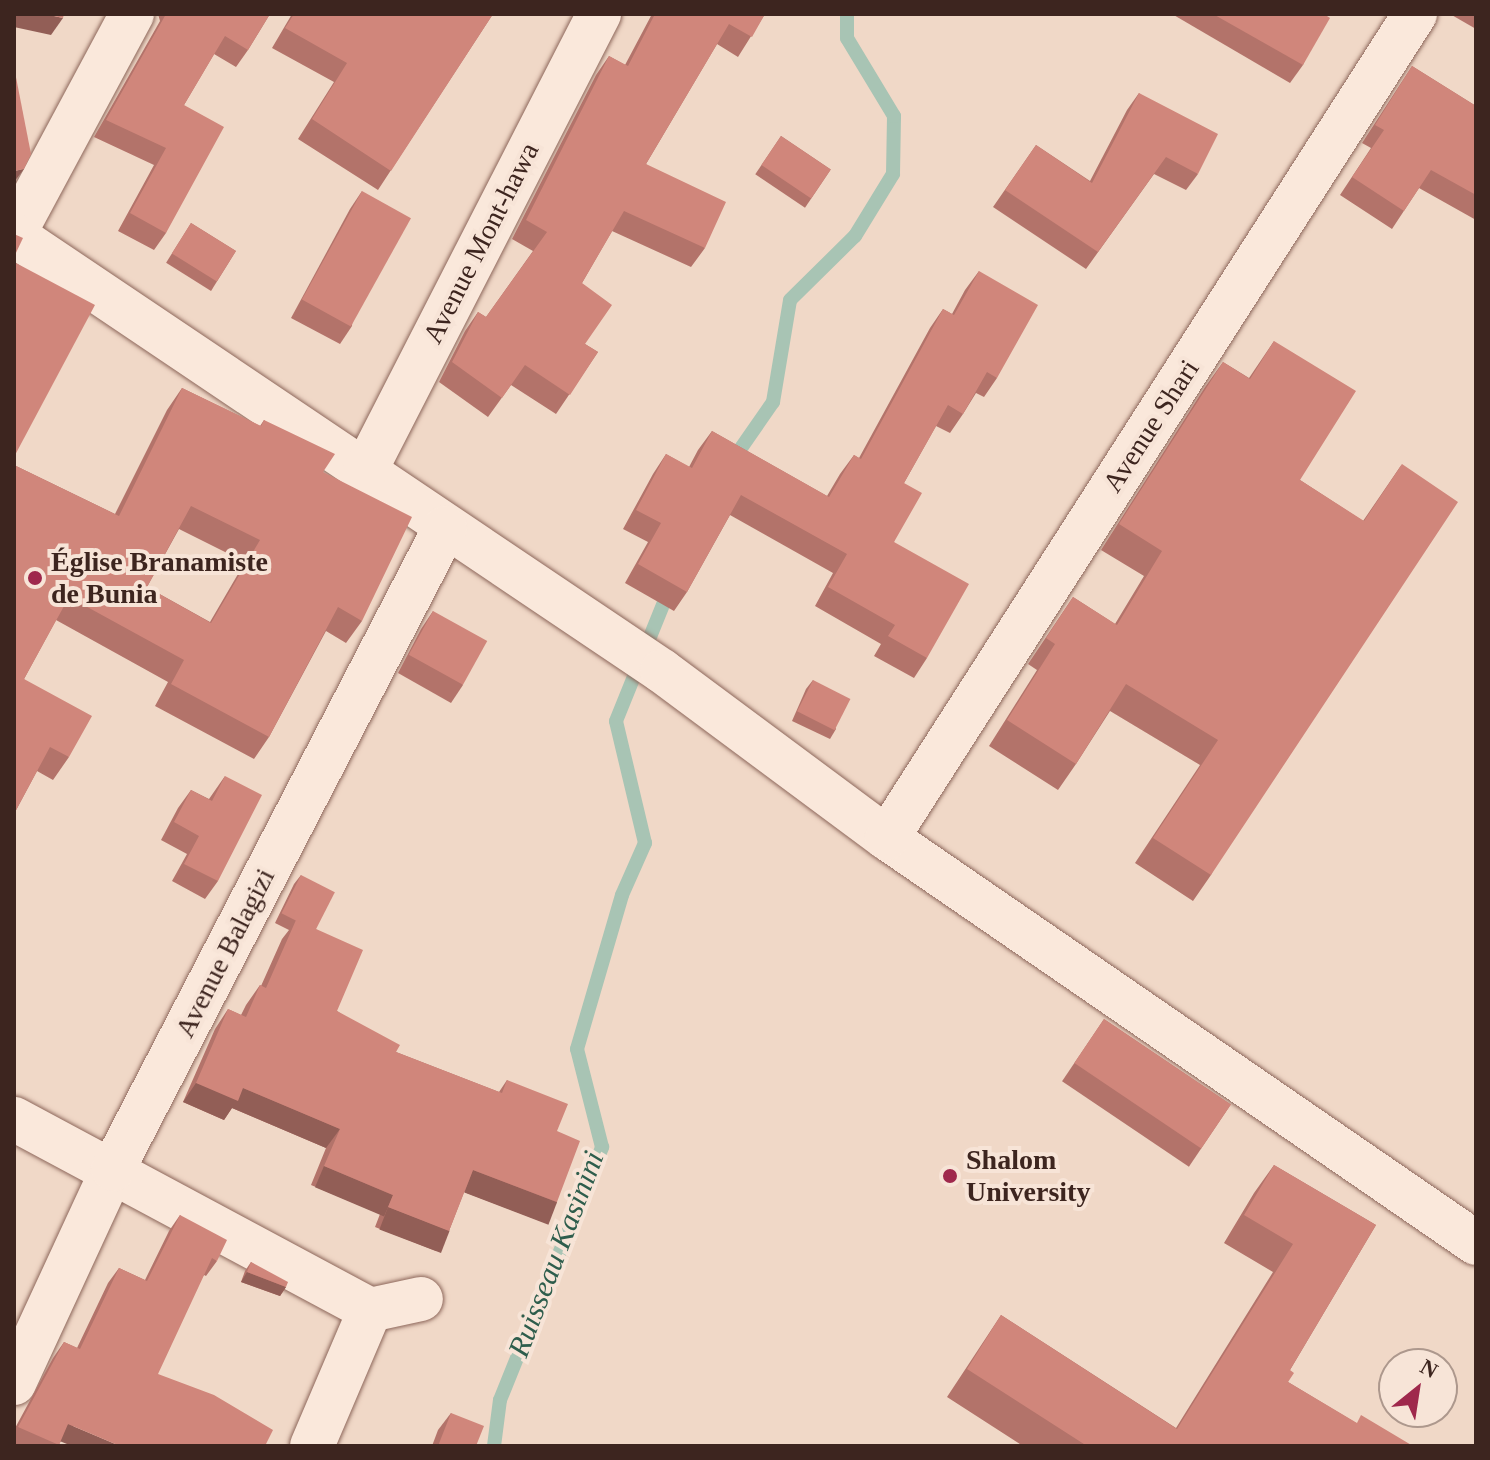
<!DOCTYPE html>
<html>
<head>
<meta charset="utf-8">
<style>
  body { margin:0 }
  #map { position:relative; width:1490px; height:1460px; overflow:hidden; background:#f0d8c7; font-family:Georgia,serif }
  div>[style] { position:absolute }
  .stream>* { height:14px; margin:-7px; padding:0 7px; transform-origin:7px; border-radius:7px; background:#a8c4b4 }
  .roads { filter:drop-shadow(0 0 2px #8d675b) drop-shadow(0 0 2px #8d675b) }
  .minor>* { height:44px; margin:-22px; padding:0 22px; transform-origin:22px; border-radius:22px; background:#fae8db }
  .wall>* { inset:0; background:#b3736a; transform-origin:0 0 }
  .shaded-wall>* { inset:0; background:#925e56; transform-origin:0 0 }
  .building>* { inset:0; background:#d0867b; transform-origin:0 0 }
  .dots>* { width:22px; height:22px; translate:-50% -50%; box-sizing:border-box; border:4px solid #f7e4d7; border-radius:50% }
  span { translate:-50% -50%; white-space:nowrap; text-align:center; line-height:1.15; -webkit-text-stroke:8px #f7e4d7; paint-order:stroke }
  .street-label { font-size:28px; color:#3d251f }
  .poi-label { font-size:28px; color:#3d251f; font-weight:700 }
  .left { translate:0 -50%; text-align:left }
  .water-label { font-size:30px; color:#2e5d4c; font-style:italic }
  .frame { position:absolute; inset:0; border:16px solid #3d251f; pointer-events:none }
  .north { position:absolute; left:1378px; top:1348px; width:80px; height:80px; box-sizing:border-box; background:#f7e4d7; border:2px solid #ad988d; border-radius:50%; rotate:30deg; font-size:22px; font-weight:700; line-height:32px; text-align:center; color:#3d251f }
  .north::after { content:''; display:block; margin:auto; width:28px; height:36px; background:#9f284c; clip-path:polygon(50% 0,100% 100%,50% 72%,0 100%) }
</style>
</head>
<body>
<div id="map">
  <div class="stream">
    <div style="left:732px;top:461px;width:72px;rotate:-55.2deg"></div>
    <div style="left:773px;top:402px;width:103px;rotate:-80.5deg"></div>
    <div style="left:790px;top:300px;width:91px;rotate:-44.6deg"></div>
    <div style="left:855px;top:236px;width:73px;rotate:-58.5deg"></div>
    <div style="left:893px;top:174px;width:58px;rotate:-89deg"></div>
    <div style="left:894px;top:116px;width:91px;rotate:-121.1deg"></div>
    <div style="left:847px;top:38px;width:24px;rotate:-90deg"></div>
    <div style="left:494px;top:1446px;width:46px;rotate:-82.6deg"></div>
    <div style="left:500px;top:1400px;width:273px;rotate:-68deg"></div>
    <div style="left:602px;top:1147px;width:101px;rotate:-104.3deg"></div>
    <div style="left:577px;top:1049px;width:160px;rotate:-73.7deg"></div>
    <div style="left:622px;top:895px;width:57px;rotate:-66.1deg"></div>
    <div style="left:645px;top:843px;width:125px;rotate:-103.4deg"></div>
    <div style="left:616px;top:721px;width:141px;rotate:-68deg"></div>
  </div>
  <div class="roads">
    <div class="minor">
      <div style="left:14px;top:234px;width:250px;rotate:-61.8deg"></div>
      <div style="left:14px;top:235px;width:781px;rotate:33.93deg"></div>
      <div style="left:662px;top:671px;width:280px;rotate:36.6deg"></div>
      <div style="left:887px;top:838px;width:715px;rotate:34.51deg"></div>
      <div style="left:364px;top:473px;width:516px;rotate:-62.89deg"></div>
      <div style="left:887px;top:838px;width:979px;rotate:-57.35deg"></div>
      <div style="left:14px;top:1119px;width:404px;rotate:28.2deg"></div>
      <div style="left:370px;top:1310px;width:52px;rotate:-12.2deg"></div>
      <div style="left:14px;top:1383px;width:236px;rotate:-65.2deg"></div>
      <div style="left:113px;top:1169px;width:722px;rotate:-62.62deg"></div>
      <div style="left:312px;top:1446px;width:148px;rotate:-66.9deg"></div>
    </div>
  </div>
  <div class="wall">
    <div style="clip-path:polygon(158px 14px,270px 14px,248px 50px,236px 67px,214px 54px,184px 105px,166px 233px,154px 250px,118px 231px,154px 165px,94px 137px,160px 21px)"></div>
    <div style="clip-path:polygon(292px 14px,493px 14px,378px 190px,298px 139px,334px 82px,272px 48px)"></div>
    <div style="clip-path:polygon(652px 14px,765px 14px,738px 57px,717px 44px,646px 164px,705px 248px,691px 267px,612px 231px,582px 283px,585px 344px,598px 352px,556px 414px,511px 385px,488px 417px,439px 382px,465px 331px,478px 312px,486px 317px,533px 251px,512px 239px,596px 75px,609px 56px,625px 65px)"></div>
    <div style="clip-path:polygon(1172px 14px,1324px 14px,1303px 65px,1290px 83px)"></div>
    <div style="clip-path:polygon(1450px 14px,1476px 14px,1476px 29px)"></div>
    <div style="clip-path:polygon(1412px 66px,1476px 106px,1476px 220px,1419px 188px,1392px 229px,1340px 195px,1371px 148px,1362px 143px)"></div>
    <div style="clip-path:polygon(1139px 93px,1198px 174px,1186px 190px,1154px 174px,1086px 269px,993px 207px,1036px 145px,1090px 181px,1127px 110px)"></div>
    <div style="left:781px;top:136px;width:60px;height:46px;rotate:34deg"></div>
    <div style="clip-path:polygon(362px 191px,352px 326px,340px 344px,291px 318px,350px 209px)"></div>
    <div style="left:191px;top:223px;width:53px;height:47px;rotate:32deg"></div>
    <div style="clip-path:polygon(979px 271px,997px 378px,984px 397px,976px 393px,963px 414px,950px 433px,936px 426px,904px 483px,894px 542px,927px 658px,914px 678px,874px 656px,881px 644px,815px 606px,833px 573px,730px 515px,687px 592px,674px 611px,625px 583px,648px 542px,623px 529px,653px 474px,666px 454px,689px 467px,698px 450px,712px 431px,827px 496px,840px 474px,854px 455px,859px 458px,930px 328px,943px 309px,952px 314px,965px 290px)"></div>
    <div style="clip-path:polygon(1274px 341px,1300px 480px,1363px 521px,1402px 464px,1211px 875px,1193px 901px,1135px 863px,1200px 765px,1110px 711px,1076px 764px,1058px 790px,989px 746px,1037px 670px,1028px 664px,1073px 597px,1115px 624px,1144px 576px,1101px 550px,1205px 387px,1223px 362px,1249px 378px)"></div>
    <div style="clip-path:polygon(evenodd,182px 388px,260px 426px,264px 420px,323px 472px,362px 621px,346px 643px,326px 631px,269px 737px,254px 759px,155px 706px,168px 682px,56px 620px,24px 679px,69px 757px,53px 780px,37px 771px,14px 814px,14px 465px,115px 514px,167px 410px,182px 388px,179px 529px,245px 562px,210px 622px,147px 587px,179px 529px)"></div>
    <div style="clip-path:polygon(433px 611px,463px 685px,451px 703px,398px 673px,421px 629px)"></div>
    <div style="clip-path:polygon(813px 680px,836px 729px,830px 739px,792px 721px,806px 689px)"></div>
    <div style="clip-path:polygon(225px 776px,218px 881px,205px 899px,172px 881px,187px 854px,161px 840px,178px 808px,191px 790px,209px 799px)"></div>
    <div style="clip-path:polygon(301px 875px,316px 929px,337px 1011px,396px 1052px,499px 1092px,507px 1080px,557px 1131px,557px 1202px,543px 1222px,464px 1192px,449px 1231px,436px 1251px,375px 1227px,380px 1214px,311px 1185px,326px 1148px,232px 1108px,224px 1120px,183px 1102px,215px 1029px,228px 1009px,241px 1015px,246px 1005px,260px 985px,261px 986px,282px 939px,289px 930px,275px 923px,294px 884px)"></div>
    <div style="left:1104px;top:1019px;width:153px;height:75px;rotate:34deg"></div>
    <div style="clip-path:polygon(1274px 1165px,1376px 1225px,1290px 1370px,1288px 1382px,1356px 1423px,1413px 1446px,1023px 1446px,947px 1397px,1001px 1315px,1176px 1428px,1273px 1272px,1224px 1243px,1254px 1193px)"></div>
    <div style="clip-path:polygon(180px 1215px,217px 1261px,206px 1276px,204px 1275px,61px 1441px,58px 1446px,14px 1445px,14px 1430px,53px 1358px,64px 1342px,77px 1348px,108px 1283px,119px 1268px,145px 1280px,169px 1231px)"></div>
    <div style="clip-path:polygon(251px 1262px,286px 1287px,280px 1296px,241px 1282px,245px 1271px)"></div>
    <div style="clip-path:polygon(451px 1413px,476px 1446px,432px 1446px,438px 1430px)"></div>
  </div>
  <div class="shaded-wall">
    <div style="clip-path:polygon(14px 14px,45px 14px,63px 18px,51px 35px,14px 27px)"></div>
    <div style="clip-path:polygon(24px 169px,14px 182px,14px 171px)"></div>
    <div style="clip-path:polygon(196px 1083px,243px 1088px,340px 1129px,326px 1148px,232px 1108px,224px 1120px,183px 1102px)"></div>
    <div style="left:324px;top:1166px;width:75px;height:23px;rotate:23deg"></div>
    <div style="left:473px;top:1170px;width:90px;height:24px;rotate:21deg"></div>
    <div style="left:388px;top:1207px;width:66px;height:24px;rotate:21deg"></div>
    <div style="clip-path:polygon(247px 1272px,286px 1287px,280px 1296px,241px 1282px)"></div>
    <div style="clip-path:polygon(68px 1424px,120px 1446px,72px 1446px,57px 1440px)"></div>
  </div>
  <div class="building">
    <div style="clip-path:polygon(45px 14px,64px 14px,63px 18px)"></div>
    <div style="clip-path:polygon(166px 14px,270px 14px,248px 50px,225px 36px,184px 105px,224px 127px,166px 233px,130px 213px,166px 148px,106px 120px)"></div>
    <div style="clip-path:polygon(294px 14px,493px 14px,391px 171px,312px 119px,347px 63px,285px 28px)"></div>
    <div style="clip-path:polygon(655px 14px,765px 14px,752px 37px,729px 24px,646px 164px,726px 202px,705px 248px,624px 211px,582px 283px,612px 305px,585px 344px,598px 352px,570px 395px,525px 365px,502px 398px,452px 362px,478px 312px,486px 317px,547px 232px,526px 220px,609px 56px,628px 66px)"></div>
    <div style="clip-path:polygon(1213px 14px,1324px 14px,1330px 18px,1303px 65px)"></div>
    <div style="clip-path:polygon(1412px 66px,1476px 106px,1476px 195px,1431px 170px,1404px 211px,1352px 177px,1384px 130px,1375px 125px)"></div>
    <div style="clip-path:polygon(14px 67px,31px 154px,24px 169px,14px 171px)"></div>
    <div style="clip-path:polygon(1139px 93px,1218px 134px,1198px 174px,1166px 157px,1098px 252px,1005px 190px,1036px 145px,1092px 183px)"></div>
    <div style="left:781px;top:136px;width:60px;height:35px;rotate:34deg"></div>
    <div style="left:362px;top:191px;width:56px;height:124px;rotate:29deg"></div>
    <div style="left:191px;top:223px;width:53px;height:36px;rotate:32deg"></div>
    <div style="clip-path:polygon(14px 234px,23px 238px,14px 257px)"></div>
    <div style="clip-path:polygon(14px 262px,95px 305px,14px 457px)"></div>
    <div style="clip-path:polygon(979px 271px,1038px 305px,997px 378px,987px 372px,963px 414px,948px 405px,904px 483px,922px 493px,894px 542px,969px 584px,927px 658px,888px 636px,895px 625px,828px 587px,847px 554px,741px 495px,687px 592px,638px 564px,661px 523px,636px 510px,666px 454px,692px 468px,712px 431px,829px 497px,854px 455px,861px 459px,943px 309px,954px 315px)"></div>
    <div style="clip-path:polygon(1274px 341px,1356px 391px,1300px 480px,1364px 521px,1402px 464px,1458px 502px,1211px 875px,1153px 838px,1218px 740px,1126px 684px,1076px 764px,1007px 720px,1055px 644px,1046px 638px,1073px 597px,1117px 625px,1162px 551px,1119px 524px,1223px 362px,1250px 379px)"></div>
    <div style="clip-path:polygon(evenodd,182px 388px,261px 426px,264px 420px,335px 454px,323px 472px,412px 517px,362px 621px,338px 607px,269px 737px,171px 684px,184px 660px,69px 597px,24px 679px,92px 716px,69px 757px,50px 747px,14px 814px,14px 465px,119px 516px,182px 388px,191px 506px,260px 540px,211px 623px,147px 587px,191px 506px)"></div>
    <div style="left:433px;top:611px;width:62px;height:50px;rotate:29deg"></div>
    <div style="left:813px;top:680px;width:42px;height:35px;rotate:27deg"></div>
    <div style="clip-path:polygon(225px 776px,262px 795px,218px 881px,184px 864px,199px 836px,174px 822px,191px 790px,212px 801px)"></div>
    <div style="left:301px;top:875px;width:38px;height:43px;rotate:27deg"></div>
    <div style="clip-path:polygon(296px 920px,363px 950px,337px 1011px,400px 1045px,396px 1052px,502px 1093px,507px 1080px,568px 1104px,557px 1131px,580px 1141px,557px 1202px,473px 1170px,449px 1231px,388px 1207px,393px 1195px,324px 1166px,340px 1129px,243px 1088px,238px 1101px,196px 1083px,228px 1009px,246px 1017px,260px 985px,266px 988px)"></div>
    <div style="left:1104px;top:1019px;width:153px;height:53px;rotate:34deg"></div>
    <div style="clip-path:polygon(1274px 1165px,1376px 1225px,1290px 1370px,1294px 1373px,1288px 1382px,1357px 1423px,1361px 1415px,1413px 1446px,1087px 1446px,967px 1369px,1001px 1315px,1177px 1429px,1293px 1244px,1244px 1215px)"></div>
    <div style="clip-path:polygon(180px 1215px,227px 1240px,217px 1261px,212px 1258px,158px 1374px,214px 1395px,273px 1430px,265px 1446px,120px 1446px,68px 1424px,59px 1445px,18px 1427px,64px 1342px,80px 1349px,119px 1268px,147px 1281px)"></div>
    <div style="clip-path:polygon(251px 1262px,288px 1282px,286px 1287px,247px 1272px)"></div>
    <div style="clip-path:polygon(451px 1413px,484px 1426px,476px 1446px,438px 1446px)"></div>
  </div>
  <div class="dots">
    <div style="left:35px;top:578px;background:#9f284c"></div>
    <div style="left:950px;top:1176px;background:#9f284c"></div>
  </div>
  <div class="street-label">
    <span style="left:481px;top:243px;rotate:-63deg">Avenue Mont-hawa</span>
    <span style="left:1151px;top:426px;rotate:-57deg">Avenue Shari</span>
    <span style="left:225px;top:953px;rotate:-63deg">Avenue Balagizi</span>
  </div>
  <div class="poi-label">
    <span class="left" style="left:51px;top:578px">Église Branamiste<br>de Bunia</span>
    <span class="left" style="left:966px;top:1176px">Shalom<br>University</span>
  </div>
  <div class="water-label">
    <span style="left:556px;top:1254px;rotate:-69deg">Ruisseau Kasinini</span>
  </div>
  <div class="frame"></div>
  <div class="north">N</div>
</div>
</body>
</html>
